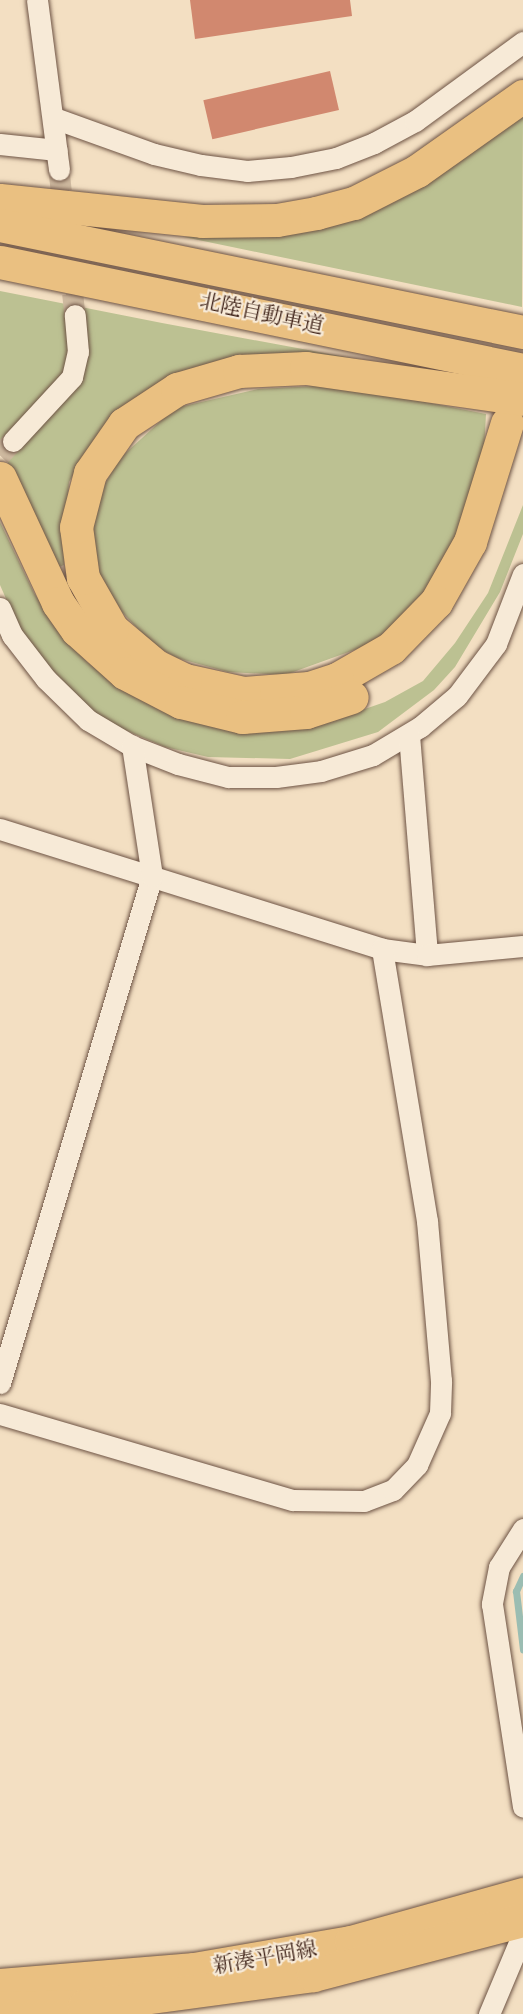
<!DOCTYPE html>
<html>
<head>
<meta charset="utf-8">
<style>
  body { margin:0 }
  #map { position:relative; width:523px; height:2014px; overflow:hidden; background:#f3dfc2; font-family:"EB Garamond","Noto Serif JP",serif }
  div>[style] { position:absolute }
  .green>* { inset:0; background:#bcc192 }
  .stream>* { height:7px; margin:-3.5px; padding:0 3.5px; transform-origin:3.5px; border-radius:3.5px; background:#9bbdb2 }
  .building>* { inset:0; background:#d1886f; transform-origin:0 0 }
  .street-tunnel>* { height:21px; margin-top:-10.5px; transform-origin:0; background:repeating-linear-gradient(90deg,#cfbaa0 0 21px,transparent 0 31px) }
  .roads { filter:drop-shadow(0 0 2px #6d5344) drop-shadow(0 0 2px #6d5344) }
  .street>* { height:21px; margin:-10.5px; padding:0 10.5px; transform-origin:10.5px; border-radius:10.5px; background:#f7ead7 }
  .primary>* { height:33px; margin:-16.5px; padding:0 16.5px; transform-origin:16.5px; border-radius:16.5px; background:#eac081 }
  .highway>* { height:33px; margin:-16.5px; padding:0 16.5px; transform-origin:16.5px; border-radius:16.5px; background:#eac081 }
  span { translate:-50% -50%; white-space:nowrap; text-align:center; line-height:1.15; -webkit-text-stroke:4.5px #f7ead7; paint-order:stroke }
  .street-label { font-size:21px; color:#40241a }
</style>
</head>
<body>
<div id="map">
  <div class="green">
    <div style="clip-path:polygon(523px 115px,522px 307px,184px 237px,279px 231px)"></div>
    <div style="clip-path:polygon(0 291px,162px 323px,362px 360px,268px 359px,101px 429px,69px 482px,64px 565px,57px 568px,0 446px)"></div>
    <div style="clip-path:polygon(316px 386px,385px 394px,486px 414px,484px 450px,457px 538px,429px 588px,406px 616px,368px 645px,285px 675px,228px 672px,177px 658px,152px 644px,122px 612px,100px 575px,91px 529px,97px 498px,119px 459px,175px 408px,258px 389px)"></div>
    <div style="clip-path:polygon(523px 505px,523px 534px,500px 592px,455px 667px,434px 690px,378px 732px,290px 759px,208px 757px,165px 747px,111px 724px,84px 706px,52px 674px,18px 626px,0 585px,0 522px,34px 593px,60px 632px,87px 662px,129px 693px,336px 719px,385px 702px,423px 681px,455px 643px,488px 593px)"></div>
  </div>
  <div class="stream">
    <div style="left:523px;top:1576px;width:17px;rotate:115deg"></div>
    <div style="left:516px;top:1591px;width:59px;rotate:83.2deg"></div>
  </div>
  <div class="building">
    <div style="clip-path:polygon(190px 0,350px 0,352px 16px,195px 39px)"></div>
    <div style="left:330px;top:71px;width:40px;height:130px;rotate:77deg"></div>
  </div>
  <div class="street-tunnel">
    <div style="left:59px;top:170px;width:146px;rotate:83.7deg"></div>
    <div style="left:0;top:455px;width:19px;rotate:-47deg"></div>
  </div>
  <div class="roads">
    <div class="street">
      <div style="left:37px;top:0;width:171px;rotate:82.6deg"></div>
      <div style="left:54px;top:118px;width:106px;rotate:19.8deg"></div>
      <div style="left:154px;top:154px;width:48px;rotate:13.2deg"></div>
      <div style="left:201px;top:165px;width:46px;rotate:7.4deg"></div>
      <div style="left:247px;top:171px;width:44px;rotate:-5.2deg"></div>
      <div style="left:291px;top:167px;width:46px;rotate:-11.3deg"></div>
      <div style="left:336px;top:158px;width:41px;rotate:-21.5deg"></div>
      <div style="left:374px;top:143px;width:47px;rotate:-28.2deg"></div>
      <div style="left:415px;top:121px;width:134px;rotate:-36.2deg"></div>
      <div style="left:0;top:144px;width:57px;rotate:6deg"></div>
      <div style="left:13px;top:441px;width:87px;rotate:-47.3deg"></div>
      <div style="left:72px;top:377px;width:26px;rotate:-77deg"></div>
      <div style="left:78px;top:352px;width:37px;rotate:-95deg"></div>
      <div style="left:0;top:608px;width:30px;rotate:66deg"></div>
      <div style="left:12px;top:635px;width:56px;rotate:52.3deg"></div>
      <div style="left:46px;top:679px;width:59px;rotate:44.3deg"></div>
      <div style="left:88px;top:720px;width:51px;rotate:30.6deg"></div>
      <div style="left:132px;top:746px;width:49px;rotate:21.4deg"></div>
      <div style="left:178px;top:764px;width:52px;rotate:14.6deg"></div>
      <div style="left:228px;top:777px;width:48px"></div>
      <div style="left:276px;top:777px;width:45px;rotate:-7.6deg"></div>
      <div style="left:321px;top:771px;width:54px;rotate:-17.1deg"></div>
      <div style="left:373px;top:755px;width:55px;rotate:-30.8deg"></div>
      <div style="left:420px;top:727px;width:48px;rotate:-40deg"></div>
      <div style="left:457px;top:696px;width:65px;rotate:-53.1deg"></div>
      <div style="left:496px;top:644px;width:75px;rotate:-68.9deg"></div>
      <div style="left:409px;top:735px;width:221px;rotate:85.3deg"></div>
      <div style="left:0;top:829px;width:400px;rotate:17.4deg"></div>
      <div style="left:382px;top:949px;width:45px;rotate:7.6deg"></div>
      <div style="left:427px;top:955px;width:96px;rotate:-5.4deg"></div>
      <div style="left:0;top:1383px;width:529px;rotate:-73.31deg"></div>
      <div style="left:152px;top:876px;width:132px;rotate:-98.7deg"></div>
      <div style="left:0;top:1414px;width:305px;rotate:16.4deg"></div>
      <div style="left:293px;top:1500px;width:71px;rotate:0.8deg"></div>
      <div style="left:364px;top:1501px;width:31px;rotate:-21deg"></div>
      <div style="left:393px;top:1490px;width:35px;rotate:-46deg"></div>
      <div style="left:417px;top:1465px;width:57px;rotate:-66.1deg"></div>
      <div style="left:440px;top:1413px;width:32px;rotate:-88deg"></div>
      <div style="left:441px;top:1381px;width:161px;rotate:-95deg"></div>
      <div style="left:427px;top:1221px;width:276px;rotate:-99.4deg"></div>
      <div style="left:523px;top:1529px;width:45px;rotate:122.3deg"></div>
      <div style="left:499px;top:1567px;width:38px;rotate:101deg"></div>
      <div style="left:492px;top:1604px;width:205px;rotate:81.3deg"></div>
      <div style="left:489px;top:2014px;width:88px;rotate:-67.2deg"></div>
    </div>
    <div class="primary">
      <div style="left:0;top:1985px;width:195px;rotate:-4.7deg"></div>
      <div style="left:194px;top:1969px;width:159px;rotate:-9.8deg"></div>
      <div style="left:351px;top:1942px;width:179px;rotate:-15.6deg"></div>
      <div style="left:0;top:2008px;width:84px;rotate:-1.4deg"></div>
      <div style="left:84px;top:2006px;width:231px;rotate:-7.7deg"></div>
      <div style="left:313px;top:1975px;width:217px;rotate:-14.7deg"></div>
    </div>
    <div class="highway">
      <div style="left:0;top:200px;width:203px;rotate:5.9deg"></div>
      <div style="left:202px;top:221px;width:75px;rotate:-0.8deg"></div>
      <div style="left:277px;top:220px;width:40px;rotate:-10deg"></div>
      <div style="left:316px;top:213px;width:39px;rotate:-15deg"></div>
      <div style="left:354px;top:203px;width:71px;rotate:-26.9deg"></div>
      <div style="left:417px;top:171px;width:130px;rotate:-35.3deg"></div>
      <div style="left:0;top:225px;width:534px;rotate:11.56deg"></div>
      <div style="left:0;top:262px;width:534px;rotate:11.67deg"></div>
      <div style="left:507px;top:423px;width:125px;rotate:107.3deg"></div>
      <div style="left:470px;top:542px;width:69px;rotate:119.5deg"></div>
      <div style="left:436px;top:602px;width:64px;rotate:134.4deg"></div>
      <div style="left:391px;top:648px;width:62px;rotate:150.1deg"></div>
      <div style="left:337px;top:679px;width:29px;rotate:162deg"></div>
      <div style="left:309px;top:688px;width:65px;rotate:175.6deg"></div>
      <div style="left:244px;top:693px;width:60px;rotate:-167.6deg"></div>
      <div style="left:185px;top:680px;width:32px;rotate:-154deg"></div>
      <div style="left:156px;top:666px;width:57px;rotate:-139.9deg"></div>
      <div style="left:112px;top:629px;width:59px;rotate:-119.6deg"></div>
      <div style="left:83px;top:578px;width:51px;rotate:-97.8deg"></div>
      <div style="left:76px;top:527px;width:56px;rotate:-75.5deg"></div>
      <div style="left:90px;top:473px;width:60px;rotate:-55.2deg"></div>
      <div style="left:124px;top:424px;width:64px;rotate:-33.4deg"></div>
      <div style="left:177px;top:389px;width:65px;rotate:-16.2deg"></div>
      <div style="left:239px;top:371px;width:67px;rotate:-2.6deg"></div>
      <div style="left:306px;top:368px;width:219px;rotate:8.1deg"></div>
      <div style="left:0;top:478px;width:138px;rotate:65.1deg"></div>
      <div style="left:58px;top:603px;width:33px;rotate:55deg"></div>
      <div style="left:77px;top:630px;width:64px;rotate:41.9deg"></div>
      <div style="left:125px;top:673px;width:63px;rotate:27.4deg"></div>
      <div style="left:181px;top:702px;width:63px;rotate:13.8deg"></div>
      <div style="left:242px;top:717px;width:64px;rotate:-4.5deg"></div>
      <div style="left:306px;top:712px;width:48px;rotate:-18.1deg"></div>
    </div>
  </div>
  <div class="street-label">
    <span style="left:262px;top:313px;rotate:12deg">北陸自動車道</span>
    <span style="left:265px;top:1957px;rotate:-10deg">新湊平岡線</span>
  </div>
</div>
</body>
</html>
